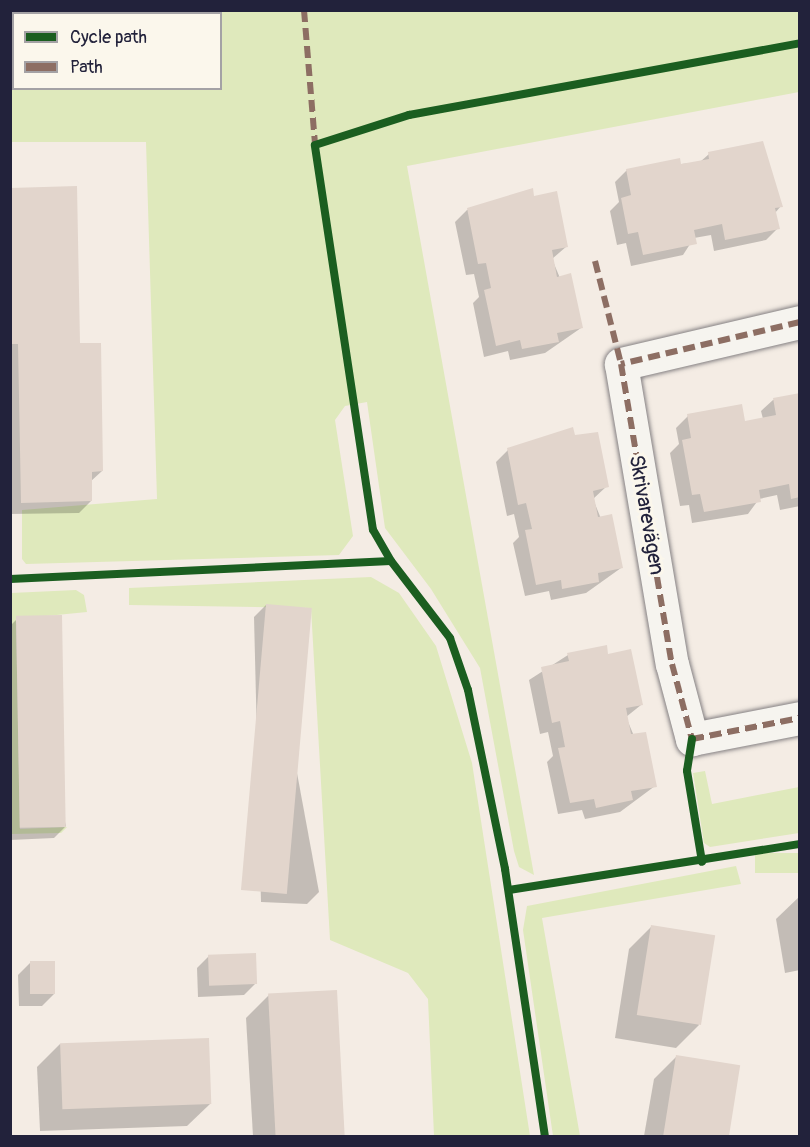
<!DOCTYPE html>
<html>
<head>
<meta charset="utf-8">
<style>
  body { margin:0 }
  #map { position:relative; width:810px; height:1147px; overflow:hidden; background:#f4ece4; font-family:Pangolin,sans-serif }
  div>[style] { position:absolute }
  .green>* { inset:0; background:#dfe9bc; transform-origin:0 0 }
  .shadow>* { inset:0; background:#0003 }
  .building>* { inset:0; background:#e2d5cc; transform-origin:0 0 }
  .roads { filter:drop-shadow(0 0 2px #858183) drop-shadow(0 0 2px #858183) }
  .minor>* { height:33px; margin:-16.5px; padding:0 16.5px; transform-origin:16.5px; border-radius:16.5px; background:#f6f4ef }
  .quiet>* { height:6px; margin-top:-3px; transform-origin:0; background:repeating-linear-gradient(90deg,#8d6e63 0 12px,transparent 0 18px) }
  .cycleway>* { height:8px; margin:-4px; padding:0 4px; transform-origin:4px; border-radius:4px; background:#1b5e20 }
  span { translate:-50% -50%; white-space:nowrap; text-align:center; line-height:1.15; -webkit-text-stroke:6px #fbf7ec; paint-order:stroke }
  .street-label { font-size:21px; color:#22223b }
  .frame { position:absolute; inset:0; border:12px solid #22223b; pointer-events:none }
  .legend { position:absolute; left:12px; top:12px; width:210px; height:78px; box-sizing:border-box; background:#fbf7ec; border:2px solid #a4a2a5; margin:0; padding:8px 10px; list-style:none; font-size:18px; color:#22223b }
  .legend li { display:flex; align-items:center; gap:12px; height:30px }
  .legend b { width:30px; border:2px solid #a4a2a5 }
</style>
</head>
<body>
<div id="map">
  <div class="green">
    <div style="clip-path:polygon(evenodd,10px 11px,799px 11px,799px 92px,407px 166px,534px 875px,519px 867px,514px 851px,480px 668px,431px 589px,385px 528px,367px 402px,345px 406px,335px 420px,353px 536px,339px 555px,26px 564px,22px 559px,22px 510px,157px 499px,146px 142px,11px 142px,10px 11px,14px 14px,220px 14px,220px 88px,14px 88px,14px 14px)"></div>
    <div style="clip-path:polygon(371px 577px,399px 593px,436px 646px,472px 763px,530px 1136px,434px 1136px,428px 999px,408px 973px,330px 940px,311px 608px,129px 605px,129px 588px)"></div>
    <div style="clip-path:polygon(76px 590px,84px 595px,87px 612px,16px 619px,20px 829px,67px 827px,61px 833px,11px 834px,11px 593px)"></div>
    <div style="clip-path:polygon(705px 771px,712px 804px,799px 787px,799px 833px,710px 847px,704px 843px,693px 773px)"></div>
    <div style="left:799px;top:853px;width:20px;height:44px;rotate:90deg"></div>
    <div style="clip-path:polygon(736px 866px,741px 884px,542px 918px,580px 1136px,553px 1136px,523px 930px,527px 906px)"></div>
  </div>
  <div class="shadow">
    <div style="clip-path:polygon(709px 154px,781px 206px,775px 213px,778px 228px,766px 240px,714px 251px,711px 235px,694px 238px,683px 255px,631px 266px,626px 243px,617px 245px,610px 211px,619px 202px,615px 182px,627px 170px,700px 162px)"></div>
    <div style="clip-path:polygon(10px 189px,79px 342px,102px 471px,90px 482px,91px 501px,79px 513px,10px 514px)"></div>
    <div style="clip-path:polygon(533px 197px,567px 246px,552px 259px,581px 328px,545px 353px,510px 360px,508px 351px,484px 357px,473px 303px,479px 297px,474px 274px,466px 275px,455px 222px,467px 210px)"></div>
    <div style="clip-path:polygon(800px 395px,800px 506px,780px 510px,777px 495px,759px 499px,748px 514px,692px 523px,689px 505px,680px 506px,670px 453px,679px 444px,676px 428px,688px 416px,744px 423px,763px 419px,761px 411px,773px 400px)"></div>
    <div style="clip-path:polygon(574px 437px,607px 486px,593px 499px,621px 568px,586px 593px,551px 600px,549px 591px,525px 596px,513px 543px,519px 537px,514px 514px,507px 516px,496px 462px,508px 450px)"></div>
    <div style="clip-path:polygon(266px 605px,319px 892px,307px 904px,261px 902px,254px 617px)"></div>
    <div style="clip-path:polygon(16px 620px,66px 826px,54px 838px,10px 840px,10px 626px)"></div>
    <div style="clip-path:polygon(568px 655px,607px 656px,641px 705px,626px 717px,655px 786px,620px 812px,585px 819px,582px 810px,558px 814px,547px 762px,553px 756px,548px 732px,540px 734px,529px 680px)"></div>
    <div style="clip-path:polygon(800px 896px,800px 970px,785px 973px,776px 919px)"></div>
    <div style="clip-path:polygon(652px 926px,699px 1025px,676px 1048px,615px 1038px,629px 949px)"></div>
    <div style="clip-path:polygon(209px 956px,256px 983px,244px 995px,198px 997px,197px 968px)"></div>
    <div style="clip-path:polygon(30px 963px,54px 994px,42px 1006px,19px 1006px,18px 975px)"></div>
    <div style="clip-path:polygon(335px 991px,344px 1136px,253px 1136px,246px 1018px,269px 995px)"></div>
    <div style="clip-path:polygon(60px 1044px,210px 1104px,187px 1126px,40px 1131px,37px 1067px)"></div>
    <div style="clip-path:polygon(677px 1056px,738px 1066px,726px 1136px,644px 1136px,654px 1079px)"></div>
  </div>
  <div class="building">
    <div style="clip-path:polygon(763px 141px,783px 207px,775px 208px,780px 229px,725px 240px,722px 224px,694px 230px,697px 244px,643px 255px,638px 232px,628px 234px,621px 198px,631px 195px,626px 169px,680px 158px,681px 164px,709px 159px,708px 152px)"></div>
    <div style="clip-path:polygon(77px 186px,80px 343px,101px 343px,103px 471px,92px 472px,92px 501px,21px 503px,18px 344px,10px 344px,10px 188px)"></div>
    <div style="clip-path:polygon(533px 188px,534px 196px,557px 191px,568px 247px,552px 250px,557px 277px,571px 273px,583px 328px,557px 333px,559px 342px,522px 349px,520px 340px,496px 346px,484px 290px,491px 288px,486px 263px,478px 264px,467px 208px)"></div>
    <div style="clip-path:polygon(800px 393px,800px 497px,791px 499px,789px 484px,759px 490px,761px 502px,704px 512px,700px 494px,692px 495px,682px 440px,691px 438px,687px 414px,742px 404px,745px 421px,776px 415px,773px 398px)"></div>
    <div style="clip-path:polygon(573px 427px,575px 435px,598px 432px,609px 487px,593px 491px,598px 517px,612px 514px,623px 568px,598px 573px,599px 582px,562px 589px,561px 580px,536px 585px,525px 530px,532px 529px,526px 503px,518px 505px,507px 448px)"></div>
    <div style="left:266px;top:604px;width:46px;height:287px;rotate:5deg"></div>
    <div style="left:62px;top:615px;width:212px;height:46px;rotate:89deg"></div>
    <div style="clip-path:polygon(607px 645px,608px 654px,631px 649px,643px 705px,626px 708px,631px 734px,646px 732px,657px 787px,631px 791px,633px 800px,596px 808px,594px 799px,570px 803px,558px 748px,565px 747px,560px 721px,552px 723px,541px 667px,569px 661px,567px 653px)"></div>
    <div style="left:651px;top:925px;width:65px;height:91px;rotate:9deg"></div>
    <div style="left:256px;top:953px;width:31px;height:48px;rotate:88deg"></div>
    <div style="left:55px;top:961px;width:33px;height:25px;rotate:90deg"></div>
    <div style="left:337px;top:990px;width:146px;height:69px;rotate:87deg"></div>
    <div style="left:209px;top:1038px;width:66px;height:149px;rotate:88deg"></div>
    <div style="left:676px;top:1055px;width:65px;height:82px;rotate:9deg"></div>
  </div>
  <div class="roads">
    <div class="minor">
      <div style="left:800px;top:322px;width:184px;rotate:166.8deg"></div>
      <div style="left:621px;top:364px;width:304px;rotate:80.4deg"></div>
      <div style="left:672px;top:664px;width:78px;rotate:75.1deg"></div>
      <div style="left:692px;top:739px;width:110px;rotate:-11deg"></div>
    </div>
  </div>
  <div class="quiet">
    <div style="left:304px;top:10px;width:135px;rotate:85.3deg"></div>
    <div style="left:595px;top:261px;width:106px;rotate:75.8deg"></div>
    <div style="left:800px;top:322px;width:184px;rotate:166.8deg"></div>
    <div style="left:621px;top:364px;width:304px;rotate:80.4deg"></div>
    <div style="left:672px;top:664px;width:78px;rotate:75.1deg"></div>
    <div style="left:692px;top:739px;width:110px;rotate:-11deg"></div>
  </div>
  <div class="cycleway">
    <div style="left:391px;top:561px;width:97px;rotate:52.5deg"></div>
    <div style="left:450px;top:638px;width:55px;rotate:70.9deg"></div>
    <div style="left:468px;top:690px;width:183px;rotate:78.3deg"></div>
    <div style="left:505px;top:869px;width:270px;rotate:81.5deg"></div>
    <div style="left:10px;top:579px;width:381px;rotate:-2.7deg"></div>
    <div style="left:391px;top:561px;width:36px;rotate:-120deg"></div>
    <div style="left:373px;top:530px;width:389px;rotate:-98.6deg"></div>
    <div style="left:315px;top:145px;width:99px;rotate:-17.7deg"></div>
    <div style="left:409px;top:115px;width:398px;rotate:-10.4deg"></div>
    <div style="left:692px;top:739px;width:32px;rotate:99deg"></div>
    <div style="left:687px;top:771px;width:92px;rotate:80.6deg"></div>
    <div style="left:509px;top:890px;width:295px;rotate:-9deg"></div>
  </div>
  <div class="street-label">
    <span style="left:646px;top:515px;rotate:80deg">Skrivarevägen</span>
  </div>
  <div class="frame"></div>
  <ul class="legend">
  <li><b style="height:8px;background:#1b5e20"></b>Cycle path</li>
  <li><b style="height:8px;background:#8d6e63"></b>Path</li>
  </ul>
</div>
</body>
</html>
